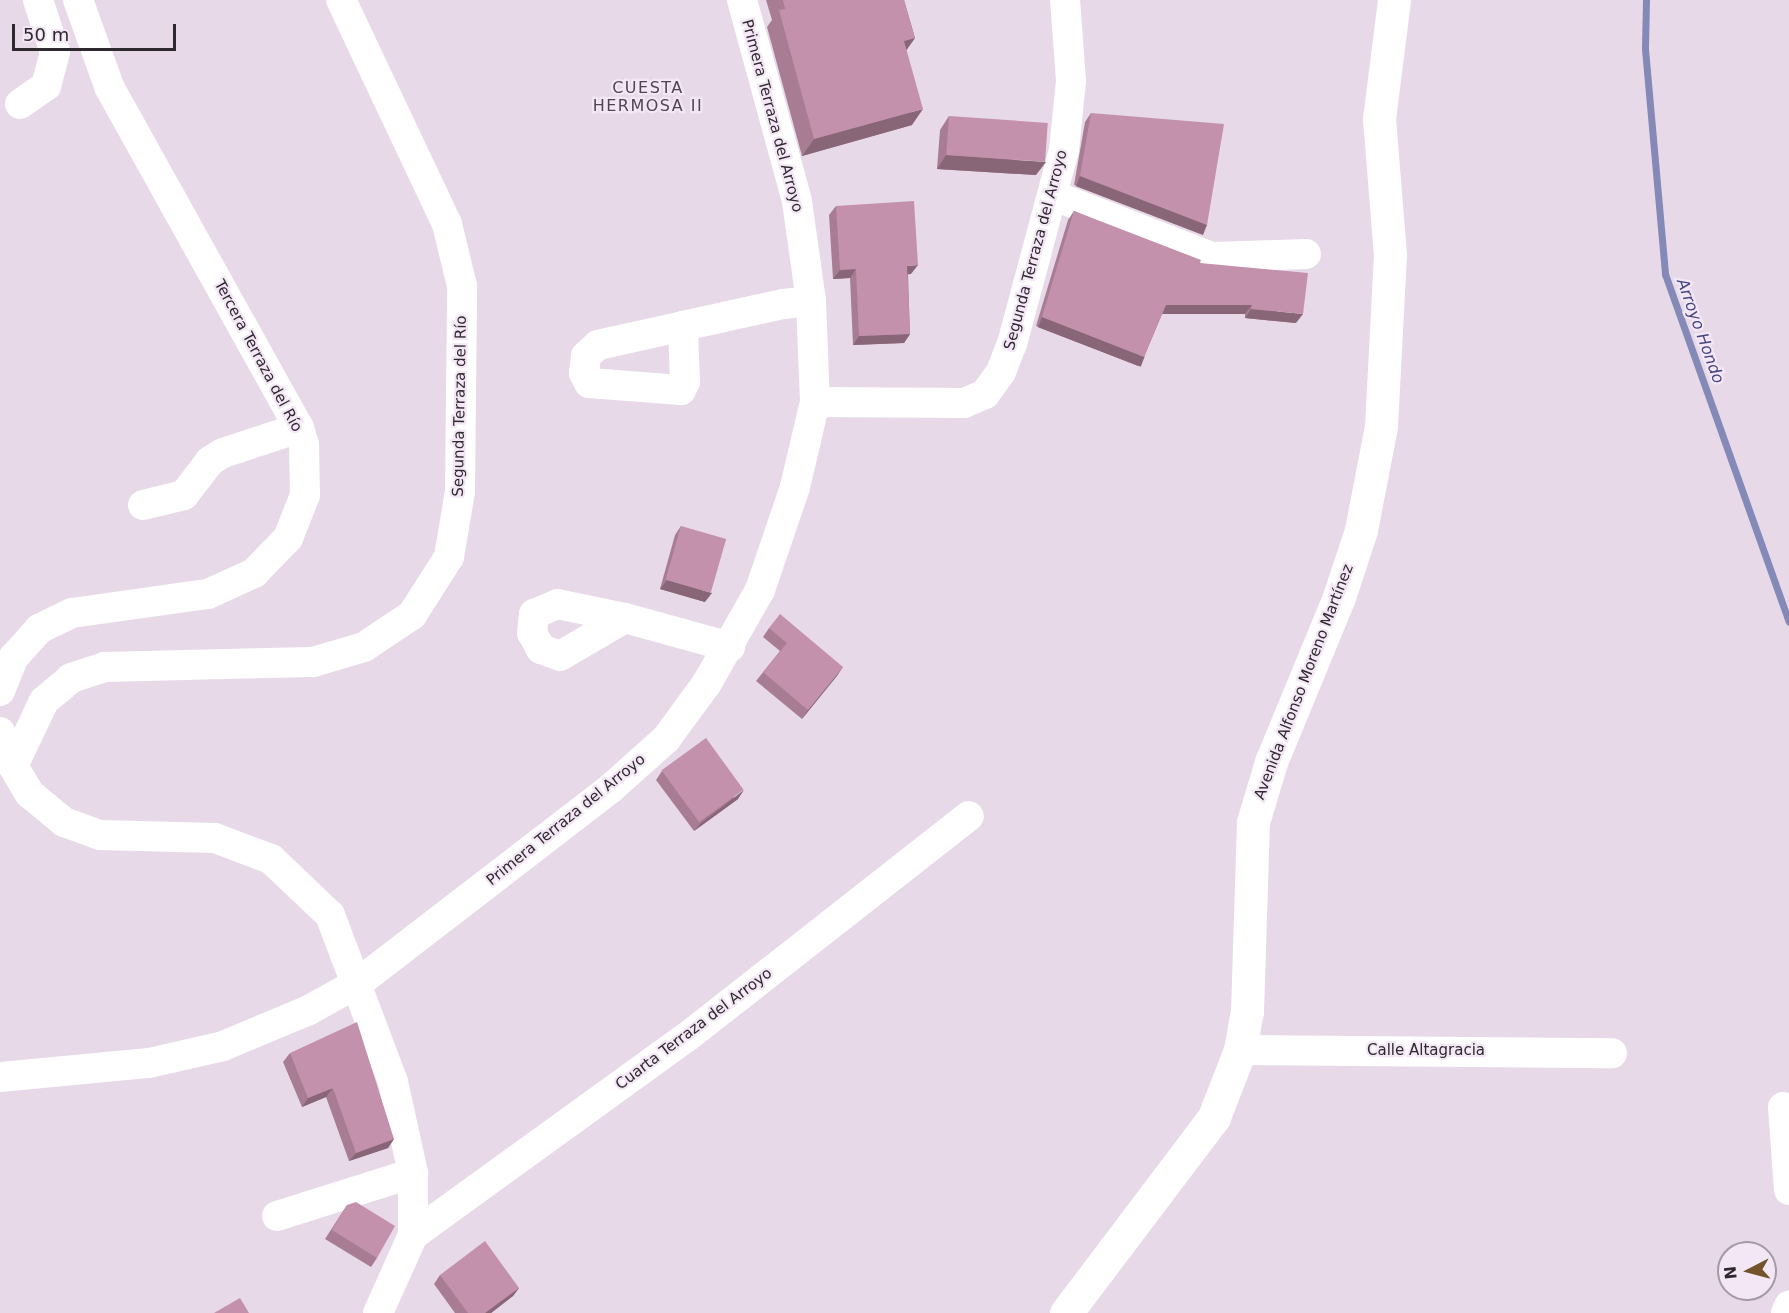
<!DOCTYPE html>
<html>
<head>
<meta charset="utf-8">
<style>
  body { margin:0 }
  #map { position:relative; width:1789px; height:1313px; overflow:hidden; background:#e7d9e8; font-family:"DejaVu Sans",sans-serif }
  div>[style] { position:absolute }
  .stream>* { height:7px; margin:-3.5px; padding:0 3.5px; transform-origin:3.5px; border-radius:3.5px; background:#8589b7 }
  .minor>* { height:30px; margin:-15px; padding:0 15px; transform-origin:15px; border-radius:15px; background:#fff }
  .major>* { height:33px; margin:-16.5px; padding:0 16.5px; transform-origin:16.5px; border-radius:16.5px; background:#fff }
  .wall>* { inset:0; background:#a87d94 }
  .shaded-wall>* { inset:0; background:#886678; transform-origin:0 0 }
  .building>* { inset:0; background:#c391ac; transform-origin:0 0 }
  span { translate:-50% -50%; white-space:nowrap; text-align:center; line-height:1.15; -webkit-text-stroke:4.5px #f4e7f5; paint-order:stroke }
  .street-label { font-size:15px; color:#2e292f }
  .neighbourhood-label { font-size:16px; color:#504551; letter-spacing:1.5px }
  .water-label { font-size:16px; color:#434481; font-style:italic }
  .north { position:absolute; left:1717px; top:1241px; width:60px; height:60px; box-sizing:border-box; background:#f4e7f5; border:2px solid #a59ba6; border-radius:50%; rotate:264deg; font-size:16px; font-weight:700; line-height:24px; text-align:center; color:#2e292f }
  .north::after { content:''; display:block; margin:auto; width:21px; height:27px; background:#74532a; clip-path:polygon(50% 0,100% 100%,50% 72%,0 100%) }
  .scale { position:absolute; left:12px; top:24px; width:164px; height:27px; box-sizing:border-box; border:3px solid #2e292f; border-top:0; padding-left:8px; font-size:18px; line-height:21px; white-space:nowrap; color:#2e292f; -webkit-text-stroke:4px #f4e7f5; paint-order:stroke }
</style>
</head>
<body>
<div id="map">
  <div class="stream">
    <div style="left:1646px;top:0;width:49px;rotate:91.2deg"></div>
    <div style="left:1645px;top:49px;width:226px;rotate:84.9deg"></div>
    <div style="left:1665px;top:274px;width:369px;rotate:70.4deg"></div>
  </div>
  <div class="minor">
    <div style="left:20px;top:104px;width:32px;rotate:-35deg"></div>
    <div style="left:46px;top:86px;width:35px;rotate:-75deg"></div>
    <div style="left:55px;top:52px;width:55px;rotate:-108.1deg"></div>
    <div style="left:1052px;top:195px;width:172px;rotate:21.2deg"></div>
    <div style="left:1212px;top:257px;width:94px;rotate:-1.8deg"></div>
    <div style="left:683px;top:326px;width:56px;rotate:88deg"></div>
    <div style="left:685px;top:382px;width:9px;rotate:117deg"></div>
    <div style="left:681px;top:390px;width:92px;rotate:-175.6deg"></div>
    <div style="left:589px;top:383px;width:11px;rotate:-117deg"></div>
    <div style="left:584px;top:373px;width:17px;rotate:-83deg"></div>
    <div style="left:586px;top:356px;width:16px;rotate:-43deg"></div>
    <div style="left:598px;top:345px;width:87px;rotate:-12.6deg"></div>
    <div style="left:683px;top:326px;width:102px;rotate:-12.4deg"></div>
    <div style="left:783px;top:304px;width:28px;rotate:-6deg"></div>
    <div style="left:815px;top:402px;width:149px;rotate:0.4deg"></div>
    <div style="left:964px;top:403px;width:23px;rotate:-23deg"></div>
    <div style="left:985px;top:394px;width:27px;rotate:-54deg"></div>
    <div style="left:1001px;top:372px;width:30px;rotate:-69deg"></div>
    <div style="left:1012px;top:344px;width:201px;rotate:-75deg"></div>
    <div style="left:1064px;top:150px;width:69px;rotate:-84.2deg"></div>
    <div style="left:1071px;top:81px;width:81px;rotate:-94.2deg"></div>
    <div style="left:143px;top:505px;width:42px;rotate:-13.7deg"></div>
    <div style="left:184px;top:495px;width:43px;rotate:-52.6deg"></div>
    <div style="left:210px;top:461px;width:15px;rotate:-32deg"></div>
    <div style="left:223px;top:453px;width:80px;rotate:-18.2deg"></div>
    <div style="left:625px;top:618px;width:75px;rotate:149.7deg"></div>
    <div style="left:560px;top:656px;width:20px;rotate:-160deg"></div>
    <div style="left:541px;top:649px;width:18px;rotate:-119deg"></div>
    <div style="left:532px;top:633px;width:19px;rotate:-84deg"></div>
    <div style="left:534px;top:614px;width:25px;rotate:-23deg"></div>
    <div style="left:557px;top:604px;width:69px;rotate:11.6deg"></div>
    <div style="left:625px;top:618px;width:109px;rotate:15.4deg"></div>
    <div style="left:0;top:691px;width:37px;rotate:-68deg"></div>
    <div style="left:14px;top:657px;width:38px;rotate:-48deg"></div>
    <div style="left:39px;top:629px;width:37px;rotate:-26deg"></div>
    <div style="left:72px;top:613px;width:137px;rotate:-8deg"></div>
    <div style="left:208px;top:594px;width:51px;rotate:-24.5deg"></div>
    <div style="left:254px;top:573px;width:49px;rotate:-45.8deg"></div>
    <div style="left:288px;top:538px;width:46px;rotate:-68.4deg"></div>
    <div style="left:305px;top:495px;width:50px;rotate:-91.1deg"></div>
    <div style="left:304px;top:445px;width:18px;rotate:-106deg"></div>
    <div style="left:299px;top:428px;width:391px;rotate:-119.1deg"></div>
    <div style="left:109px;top:86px;width:91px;rotate:-109.8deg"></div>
    <div style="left:0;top:732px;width:36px;rotate:69deg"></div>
    <div style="left:13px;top:766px;width:33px;rotate:59deg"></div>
    <div style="left:30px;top:794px;width:44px;rotate:39.5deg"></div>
    <div style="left:64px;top:822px;width:38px;rotate:20deg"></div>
    <div style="left:100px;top:835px;width:115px;rotate:1.5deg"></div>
    <div style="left:215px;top:838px;width:60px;rotate:20.6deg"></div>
    <div style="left:271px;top:859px;width:81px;rotate:43.5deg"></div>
    <div style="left:330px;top:915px;width:178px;rotate:69.3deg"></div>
    <div style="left:393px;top:1082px;width:93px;rotate:77.6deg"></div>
    <div style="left:413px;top:1173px;width:62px;rotate:90deg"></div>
    <div style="left:413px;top:1235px;width:85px;rotate:114.2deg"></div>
    <div style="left:13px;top:766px;width:72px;rotate:-64.5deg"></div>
    <div style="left:44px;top:701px;width:35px;rotate:-40deg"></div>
    <div style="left:71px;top:678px;width:35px;rotate:-18deg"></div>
    <div style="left:104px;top:667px;width:209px;rotate:-1.4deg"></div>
    <div style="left:313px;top:662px;width:53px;rotate:-16.4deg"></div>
    <div style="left:364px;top:647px;width:58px;rotate:-33.7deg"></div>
    <div style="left:412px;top:615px;width:69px;rotate:-57.5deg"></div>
    <div style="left:449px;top:557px;width:67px;rotate:-80.5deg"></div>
    <div style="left:460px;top:491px;width:205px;rotate:-89.4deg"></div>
    <div style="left:462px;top:286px;width:64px;rotate:-103.6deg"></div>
    <div style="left:447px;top:224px;width:248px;rotate:-115.3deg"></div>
    <div style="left:1240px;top:1050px;width:372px;rotate:0.5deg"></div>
    <div style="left:0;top:1077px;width:150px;rotate:-5.4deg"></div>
    <div style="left:149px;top:1063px;width:76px;rotate:-12.9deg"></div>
    <div style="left:223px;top:1046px;width:93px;rotate:-22.7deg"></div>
    <div style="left:309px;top:1010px;width:56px;rotate:-28.9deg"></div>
    <div style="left:358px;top:983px;width:319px;rotate:-37.6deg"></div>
    <div style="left:611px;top:788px;width:74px;rotate:-41.7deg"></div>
    <div style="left:666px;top:739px;width:69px;rotate:-53.8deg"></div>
    <div style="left:707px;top:683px;width:107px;rotate:-60.3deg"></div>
    <div style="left:760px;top:590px;width:109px;rotate:-71.2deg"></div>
    <div style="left:795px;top:487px;width:87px;rotate:-76.8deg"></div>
    <div style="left:815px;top:402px;width:101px;rotate:-92.3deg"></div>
    <div style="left:811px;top:301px;width:101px;rotate:-98deg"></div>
    <div style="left:797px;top:201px;width:208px;rotate:-105.3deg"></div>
    <div style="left:1783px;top:1107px;width:83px;rotate:85.9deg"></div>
    <div style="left:277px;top:1216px;width:143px;rotate:-17.5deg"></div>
    <div style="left:413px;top:1235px;width:338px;rotate:-35.9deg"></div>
    <div style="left:687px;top:1037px;width:358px;rotate:-38.1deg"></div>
    <div style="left:1786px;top:1313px;width:8px;rotate:-67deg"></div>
  </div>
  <div class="major">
    <div style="left:1066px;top:1313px;width:246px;rotate:-52.9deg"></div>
    <div style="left:1214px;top:1117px;width:72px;rotate:-68.8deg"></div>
    <div style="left:1240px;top:1050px;width:39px;rotate:-80deg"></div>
    <div style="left:1247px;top:1012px;width:190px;rotate:-88.2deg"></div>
    <div style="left:1253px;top:822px;width:63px;rotate:-73.3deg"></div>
    <div style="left:1271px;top:762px;width:178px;rotate:-67.6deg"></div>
    <div style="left:1339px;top:597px;width:71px;rotate:-71.8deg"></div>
    <div style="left:1361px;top:530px;width:106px;rotate:-79.1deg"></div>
    <div style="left:1381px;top:426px;width:171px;rotate:-87deg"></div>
    <div style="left:1390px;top:255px;width:136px;rotate:-94.6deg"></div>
    <div style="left:1379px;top:119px;width:120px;rotate:-82.8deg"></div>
  </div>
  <div class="wall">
    <div style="clip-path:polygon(766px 0,904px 0,915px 38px,906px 50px,912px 125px,802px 156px,767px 27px,772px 20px)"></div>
    <div style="clip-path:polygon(1091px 113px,1207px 225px,1201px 234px,1074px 185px,1085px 122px)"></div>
    <div style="clip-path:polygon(949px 116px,1036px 175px,937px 169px,940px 130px)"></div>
    <div style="clip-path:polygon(836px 206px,911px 274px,908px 274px,910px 334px,904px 343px,853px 345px,850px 278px,833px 279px,829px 215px)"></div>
    <div style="clip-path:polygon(1074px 211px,1200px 263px,1296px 323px,1245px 318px,1245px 314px,1162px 314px,1144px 357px,1138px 366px,1036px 326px,1068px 220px)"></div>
    <div style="clip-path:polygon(681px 526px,705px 602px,660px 589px,675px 535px)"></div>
    <div style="clip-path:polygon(769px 628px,843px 667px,802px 719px,756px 681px,780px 651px,763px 637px)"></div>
    <div style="clip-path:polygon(662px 771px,738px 799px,694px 831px,656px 780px)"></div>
    <div style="clip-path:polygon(290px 1053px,394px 1139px,388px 1148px,349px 1161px,326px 1097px,302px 1107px,283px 1062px)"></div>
    <div style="clip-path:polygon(347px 1205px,377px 1258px,371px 1267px,325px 1239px)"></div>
    <div style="clip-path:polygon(440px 1275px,519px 1288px,513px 1296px,491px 1313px,455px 1313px,434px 1284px)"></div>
  </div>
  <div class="shaded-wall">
    <div style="clip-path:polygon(915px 38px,903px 55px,904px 41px)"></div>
    <div style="clip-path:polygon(923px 109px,912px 125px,802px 156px,814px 139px)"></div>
    <div style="clip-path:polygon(946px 155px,1046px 162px,1036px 175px,937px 169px)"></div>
    <div style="left:1080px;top:176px;width:136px;height:11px;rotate:21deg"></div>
    <div style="clip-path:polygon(918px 265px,911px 274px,901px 275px,907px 266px)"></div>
    <div style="clip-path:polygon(856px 269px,850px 278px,833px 279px,840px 270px)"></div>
    <div style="clip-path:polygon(1166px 305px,1252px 305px,1245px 314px,1159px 314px)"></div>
    <div style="clip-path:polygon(1251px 309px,1303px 314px,1296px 323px,1245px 318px)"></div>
    <div style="left:1042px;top:317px;width:110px;height:11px;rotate:21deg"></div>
    <div style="clip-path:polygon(910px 334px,904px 343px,853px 345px,859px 336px)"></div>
    <div style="clip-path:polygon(667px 580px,712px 593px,705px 602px,660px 589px)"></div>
    <div style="clip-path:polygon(843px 667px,837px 676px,802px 719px,808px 710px)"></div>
    <div style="clip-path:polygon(744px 790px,738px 799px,694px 831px,701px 823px)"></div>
    <div style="clip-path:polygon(333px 1088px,326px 1097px,302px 1107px,308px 1098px)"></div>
    <div style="clip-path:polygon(394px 1139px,388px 1148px,349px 1161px,356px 1153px)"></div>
    <div style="clip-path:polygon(519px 1288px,513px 1296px,491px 1313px,485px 1313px)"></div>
  </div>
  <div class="building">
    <div style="clip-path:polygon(783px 0,904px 0,915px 38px,904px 41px,923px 109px,814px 139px,779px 10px,785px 9px)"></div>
    <div style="clip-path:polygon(1091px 113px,1224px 124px,1207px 225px,1080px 176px)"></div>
    <div style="left:949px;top:116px;width:99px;height:39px;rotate:4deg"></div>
    <div style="clip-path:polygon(914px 201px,918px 265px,907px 266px,910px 334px,859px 336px,856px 269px,840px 270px,836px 206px)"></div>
    <div style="clip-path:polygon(1074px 211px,1201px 260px,1200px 263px,1308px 273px,1303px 314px,1251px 309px,1252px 305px,1166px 305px,1144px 357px,1042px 317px)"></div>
    <div style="left:681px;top:526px;width:47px;height:56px;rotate:16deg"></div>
    <div style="clip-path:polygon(780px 614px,843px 667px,808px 710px,763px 672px,787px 643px,769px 628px)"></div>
    <div style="left:706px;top:738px;width:64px;height:55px;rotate:54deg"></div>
    <div style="clip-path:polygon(357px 1022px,394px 1139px,356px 1153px,333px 1088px,308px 1098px,290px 1053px)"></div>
    <div style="clip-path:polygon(356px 1202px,395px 1226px,377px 1258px,332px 1230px,347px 1205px)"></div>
    <div style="clip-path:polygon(485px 1241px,519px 1288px,485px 1313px,468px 1313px,440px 1275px)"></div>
    <div style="clip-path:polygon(240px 1298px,249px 1313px,214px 1313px)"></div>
  </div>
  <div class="street-label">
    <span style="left:772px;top:116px;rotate:75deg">Primera Terraza del Arroyo</span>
    <span style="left:1036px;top:250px;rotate:-75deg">Segunda Terraza del Arroyo</span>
    <span style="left:258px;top:356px;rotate:62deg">Tercera Terraza del Río</span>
    <span style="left:460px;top:406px;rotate:-89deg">Segunda Terraza del Río</span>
    <span style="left:1304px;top:682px;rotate:-69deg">Avenida Alfonso Moreno Martínez</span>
    <span style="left:566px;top:820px;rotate:-39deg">Primera Terraza del Arroyo</span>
    <span style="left:694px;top:1029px;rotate:-37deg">Cuarta Terraza del Arroyo</span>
    <span style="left:1426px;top:1051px">Calle Altagracia</span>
  </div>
  <div class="neighbourhood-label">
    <span style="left:648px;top:97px">CUESTA<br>HERMOSA II</span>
  </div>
  <div class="water-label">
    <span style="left:1700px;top:331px;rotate:70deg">Arroyo Hondo</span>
  </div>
  <div class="north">N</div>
  <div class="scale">50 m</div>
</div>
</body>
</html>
